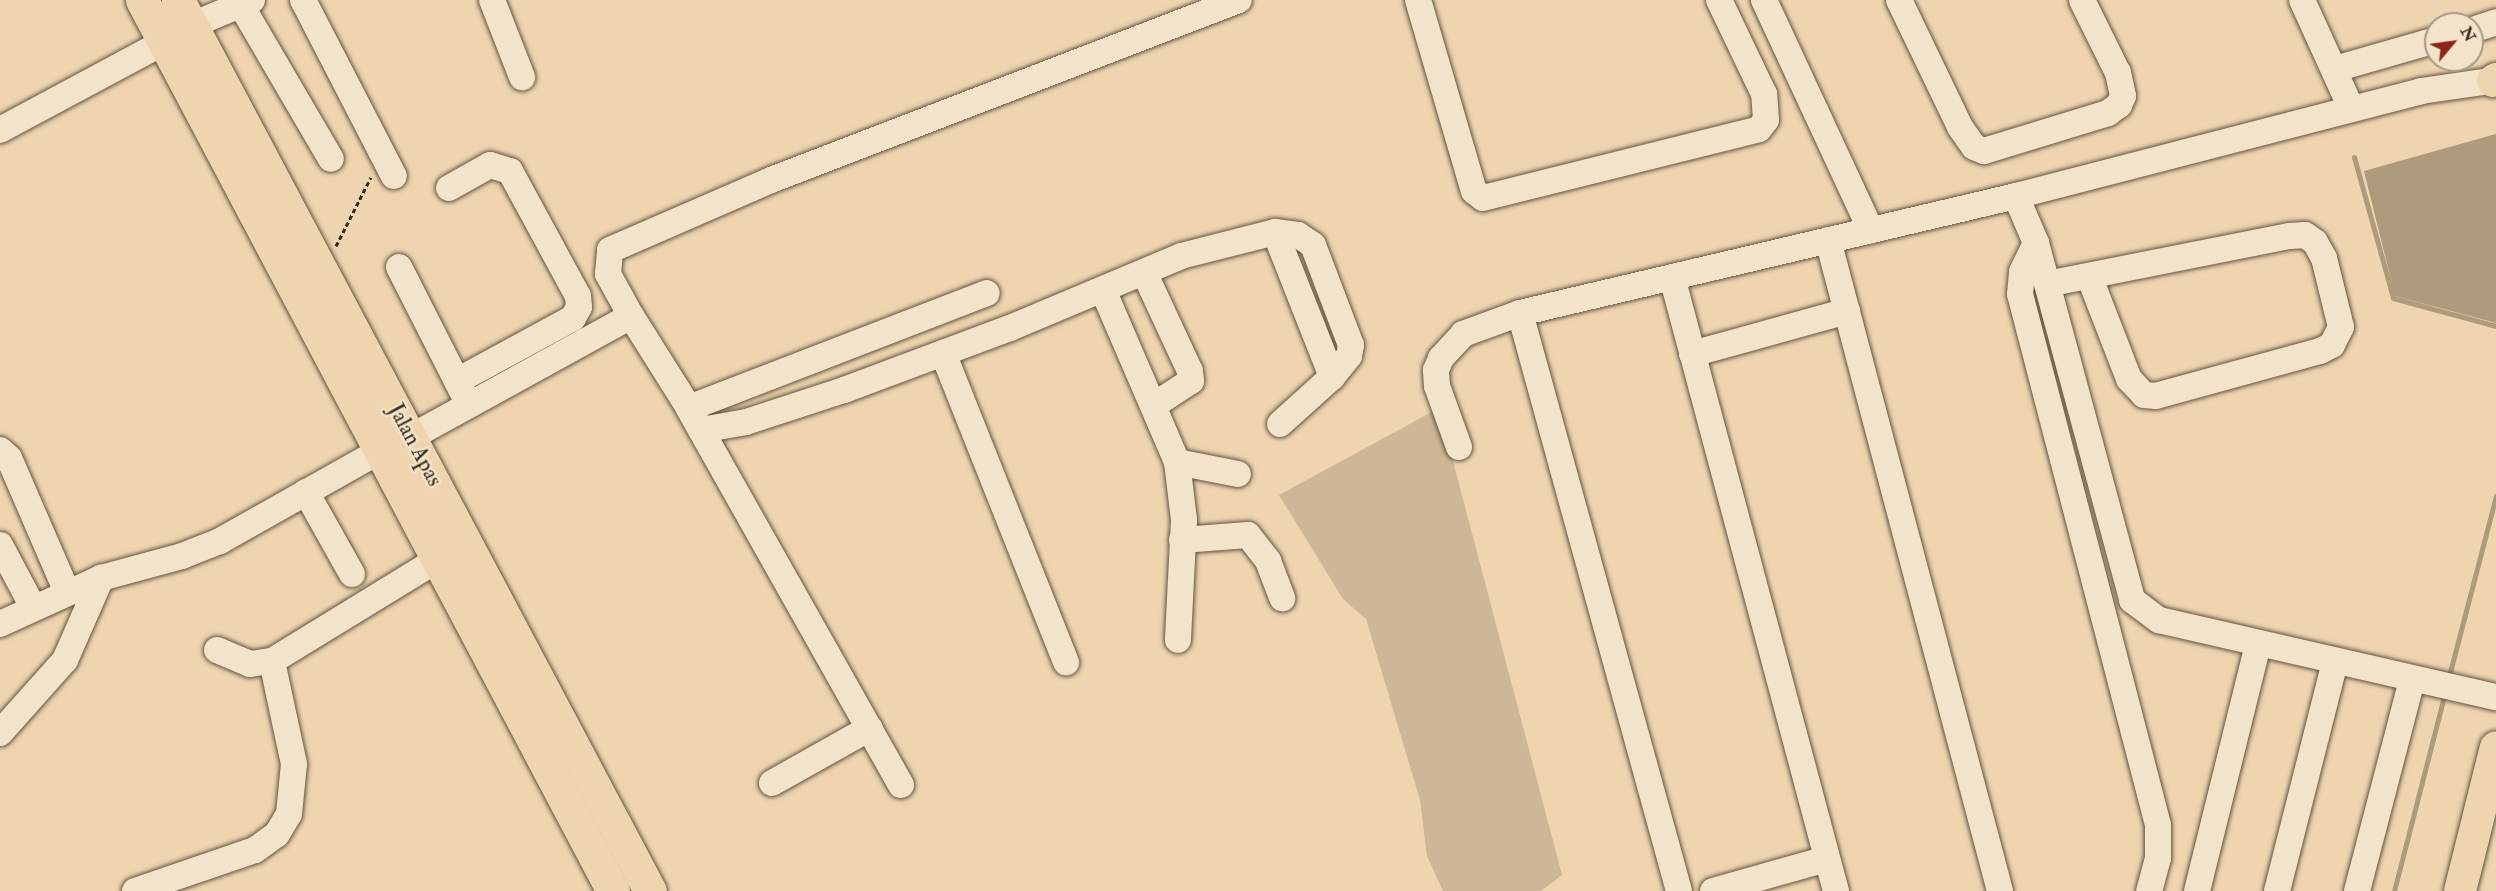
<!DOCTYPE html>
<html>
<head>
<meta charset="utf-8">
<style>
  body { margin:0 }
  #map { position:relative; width:2496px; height:891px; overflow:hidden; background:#eed4af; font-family:"IM FELL Double Pica",serif }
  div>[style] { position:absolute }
  .green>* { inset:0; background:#ceb796 }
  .water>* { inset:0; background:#ae9a7d }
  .stream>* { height:5px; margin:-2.5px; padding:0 2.5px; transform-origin:2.5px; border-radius:2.5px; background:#ae9a7d }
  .path>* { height:3px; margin-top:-1.5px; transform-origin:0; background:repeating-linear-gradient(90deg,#33291c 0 4.5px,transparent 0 7.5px) }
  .roads { filter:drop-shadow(0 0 2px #625441) drop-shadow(0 0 2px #625441) }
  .minor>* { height:26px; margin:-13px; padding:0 13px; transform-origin:13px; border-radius:13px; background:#f4e3cb }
  .major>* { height:32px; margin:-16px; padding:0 16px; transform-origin:16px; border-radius:16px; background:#eed4af }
  .highway>* { height:33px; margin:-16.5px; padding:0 16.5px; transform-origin:16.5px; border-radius:16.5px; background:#eed4af }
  span { translate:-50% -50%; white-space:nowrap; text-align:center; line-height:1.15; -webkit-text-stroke:5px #f4e3cb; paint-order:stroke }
  .street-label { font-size:22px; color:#33291c }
  .north { position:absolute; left:2424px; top:12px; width:60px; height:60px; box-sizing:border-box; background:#f4e3cb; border:2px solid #a79985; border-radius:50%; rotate:61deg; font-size:16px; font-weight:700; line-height:24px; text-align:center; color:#33291c }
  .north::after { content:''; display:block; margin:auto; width:21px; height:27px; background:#8f2418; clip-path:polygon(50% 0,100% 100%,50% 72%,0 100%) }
</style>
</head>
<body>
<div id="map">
  <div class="green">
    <div style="clip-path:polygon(1439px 408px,1562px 875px,1541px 891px,1443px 891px,1427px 856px,1420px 800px,1366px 619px,1343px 599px,1279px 495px)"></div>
  </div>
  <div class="water">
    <div style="clip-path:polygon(2496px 134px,2496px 323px,2395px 296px,2364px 171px)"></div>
  </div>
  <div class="stream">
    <div style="left:2354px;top:157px;width:146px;rotate:74.5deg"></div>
    <div style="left:2393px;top:298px;width:107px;rotate:15.2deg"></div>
    <div style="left:2448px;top:680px;width:190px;rotate:-75.4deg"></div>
    <div style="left:2394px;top:891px;width:205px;rotate:-75.6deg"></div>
  </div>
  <div class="path">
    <div style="left:336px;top:246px;width:77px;rotate:-63.1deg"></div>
  </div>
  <div class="roads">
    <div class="minor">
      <div style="left:303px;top:0;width:198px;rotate:62.7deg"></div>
      <div style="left:492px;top:0;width:83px;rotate:68.7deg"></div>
      <div style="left:1418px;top:0;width:199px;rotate:73.7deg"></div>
      <div style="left:1474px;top:191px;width:11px;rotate:38deg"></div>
      <div style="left:1483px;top:198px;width:284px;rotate:-14deg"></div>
      <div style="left:1759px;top:129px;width:11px;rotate:-52deg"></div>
      <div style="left:1766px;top:120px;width:26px;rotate:-94deg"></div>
      <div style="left:1764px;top:94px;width:104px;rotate:-115.6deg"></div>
      <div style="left:1764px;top:0;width:254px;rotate:65.1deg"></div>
      <div style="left:1899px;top:0;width:141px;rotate:64.3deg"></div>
      <div style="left:1960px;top:127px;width:24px;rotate:55deg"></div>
      <div style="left:1974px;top:147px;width:11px;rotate:22deg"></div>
      <div style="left:1984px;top:151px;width:130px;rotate:-17deg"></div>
      <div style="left:2108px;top:113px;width:14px;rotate:-36deg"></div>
      <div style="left:2119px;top:105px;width:10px;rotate:-66deg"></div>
      <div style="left:2123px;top:96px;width:24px;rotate:-102deg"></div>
      <div style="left:2118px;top:73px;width:81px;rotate:-116.3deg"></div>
      <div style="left:2302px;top:0;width:119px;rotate:65.6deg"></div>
      <div style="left:241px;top:5px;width:178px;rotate:59.7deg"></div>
      <div style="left:192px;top:25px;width:65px;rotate:-22.6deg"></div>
      <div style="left:2472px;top:30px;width:25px;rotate:-18deg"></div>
      <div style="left:2335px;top:69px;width:105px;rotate:-16deg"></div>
      <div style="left:0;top:130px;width:186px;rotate:-28.2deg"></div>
      <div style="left:449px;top:188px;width:47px;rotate:-29.3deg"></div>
      <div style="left:490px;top:165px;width:21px;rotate:17deg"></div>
      <div style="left:510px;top:171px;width:142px;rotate:61.5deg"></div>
      <div style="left:578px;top:296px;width:11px;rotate:85deg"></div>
      <div style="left:579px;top:307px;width:13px;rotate:119deg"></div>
      <div style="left:573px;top:318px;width:132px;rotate:151.5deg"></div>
      <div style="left:2016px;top:196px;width:51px;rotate:66.9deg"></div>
      <div style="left:2036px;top:243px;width:370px;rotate:74.9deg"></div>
      <div style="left:2132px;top:600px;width:34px;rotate:37deg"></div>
      <div style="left:2159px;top:620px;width:346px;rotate:12.9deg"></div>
      <div style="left:1275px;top:232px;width:156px;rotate:68.5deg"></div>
      <div style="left:1828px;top:240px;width:673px;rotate:75.2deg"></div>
      <div style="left:2036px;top:243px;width:32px;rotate:116deg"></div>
      <div style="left:2022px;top:272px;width:22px;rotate:95deg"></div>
      <div style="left:2020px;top:294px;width:549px;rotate:75.43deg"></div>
      <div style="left:2158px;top:825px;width:33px;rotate:90deg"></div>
      <div style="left:2158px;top:858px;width:34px;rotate:105deg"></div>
      <div style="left:399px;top:267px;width:144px;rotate:63.1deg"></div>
      <div style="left:1144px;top:272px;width:109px;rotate:65.1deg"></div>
      <div style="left:1190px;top:371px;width:10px;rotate:84deg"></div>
      <div style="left:1191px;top:381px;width:45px;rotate:146.7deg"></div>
      <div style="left:1672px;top:277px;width:636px;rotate:75.05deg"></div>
      <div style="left:2047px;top:284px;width:248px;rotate:-11.2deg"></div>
      <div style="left:2290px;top:236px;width:15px;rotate:-4deg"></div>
      <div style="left:2305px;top:235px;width:12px;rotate:35deg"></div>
      <div style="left:2315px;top:242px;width:18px;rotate:61deg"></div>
      <div style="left:2324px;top:258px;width:71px;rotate:76.2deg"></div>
      <div style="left:2341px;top:327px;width:20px;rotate:117deg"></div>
      <div style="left:2332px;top:345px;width:13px;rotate:153deg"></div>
      <div style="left:2320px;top:351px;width:170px;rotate:164.7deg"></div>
      <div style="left:2156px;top:396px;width:12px;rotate:-175deg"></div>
      <div style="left:2144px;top:395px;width:22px;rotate:-133deg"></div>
      <div style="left:2129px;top:379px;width:110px;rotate:-111.2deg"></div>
      <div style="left:1103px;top:290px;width:187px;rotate:66.7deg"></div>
      <div style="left:1177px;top:462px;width:58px;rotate:83.1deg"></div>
      <div style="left:1184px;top:520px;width:120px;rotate:92.9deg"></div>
      <div style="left:1520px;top:313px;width:599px;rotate:74.62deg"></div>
      <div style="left:943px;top:353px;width:333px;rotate:68.3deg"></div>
      <div style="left:1692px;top:354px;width:161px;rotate:-15.5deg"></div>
      <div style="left:689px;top:408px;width:319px;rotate:-21.1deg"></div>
      <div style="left:701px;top:430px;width:46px;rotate:-10.1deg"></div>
      <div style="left:746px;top:422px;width:103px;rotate:-18.1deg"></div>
      <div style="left:844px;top:390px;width:177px;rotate:-20.5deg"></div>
      <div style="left:1010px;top:328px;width:186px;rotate:-22.8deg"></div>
      <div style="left:1181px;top:256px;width:97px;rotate:-14.3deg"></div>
      <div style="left:1275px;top:232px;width:23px;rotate:7deg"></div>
      <div style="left:1298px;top:235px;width:18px;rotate:34deg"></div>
      <div style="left:1313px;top:245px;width:107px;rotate:69.2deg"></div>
      <div style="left:1351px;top:345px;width:11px;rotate:100deg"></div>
      <div style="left:1349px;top:356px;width:27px;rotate:129deg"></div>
      <div style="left:1332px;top:377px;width:70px;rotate:137.9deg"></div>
      <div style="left:411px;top:437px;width:251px;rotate:-28.8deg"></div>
      <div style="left:1459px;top:447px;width:65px;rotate:-109.8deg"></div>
      <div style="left:1437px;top:386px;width:16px;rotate:-94deg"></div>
      <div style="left:1436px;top:370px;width:13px;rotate:-67deg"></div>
      <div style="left:1441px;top:358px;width:33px;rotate:-47deg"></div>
      <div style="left:1463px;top:334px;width:61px;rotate:-20.2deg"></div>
      <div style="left:1520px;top:313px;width:510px;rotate:-13.27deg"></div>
      <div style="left:2016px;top:196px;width:418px;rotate:-14.5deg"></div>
      <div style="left:2421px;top:91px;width:76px;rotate:-8.3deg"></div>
      <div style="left:0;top:450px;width:12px;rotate:42deg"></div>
      <div style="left:9px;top:458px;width:146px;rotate:66.6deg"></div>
      <div style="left:1177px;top:462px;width:62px;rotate:11.1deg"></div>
      <div style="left:306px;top:492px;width:94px;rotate:60.7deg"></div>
      <div style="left:1182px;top:540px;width:66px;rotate:-4.3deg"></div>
      <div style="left:1248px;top:535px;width:33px;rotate:52deg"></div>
      <div style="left:1268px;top:561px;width:40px;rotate:69deg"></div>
      <div style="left:0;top:545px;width:70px;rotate:62deg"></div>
      <div style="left:0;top:624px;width:111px;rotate:-24.5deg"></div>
      <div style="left:101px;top:578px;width:84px;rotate:-15.2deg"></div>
      <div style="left:182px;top:556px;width:41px;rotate:-21.5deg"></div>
      <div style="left:220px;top:541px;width:184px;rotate:-29.4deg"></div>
      <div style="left:217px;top:650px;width:36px;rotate:23deg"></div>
      <div style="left:250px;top:664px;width:22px;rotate:-8deg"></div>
      <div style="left:272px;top:661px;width:193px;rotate:-31.5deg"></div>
      <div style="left:0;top:733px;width:98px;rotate:-48.3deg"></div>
      <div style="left:65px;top:660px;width:90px;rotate:-66.3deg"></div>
      <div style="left:772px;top:783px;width:112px;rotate:-29.3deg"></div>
      <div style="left:901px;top:785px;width:433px;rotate:-119.4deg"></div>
      <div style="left:689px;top:408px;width:109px;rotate:-122.2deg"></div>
      <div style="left:631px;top:316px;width:48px;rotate:-118.7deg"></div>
      <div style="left:608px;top:274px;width:24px;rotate:-85deg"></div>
      <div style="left:610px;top:250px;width:176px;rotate:-23.5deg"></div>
      <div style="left:771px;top:180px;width:501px;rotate:-21.04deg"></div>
      <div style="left:135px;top:891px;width:127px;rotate:-18.9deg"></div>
      <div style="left:255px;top:850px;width:27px;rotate:-36deg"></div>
      <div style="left:277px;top:834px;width:23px;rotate:-59deg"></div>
      <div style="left:289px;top:814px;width:50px;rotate:-84.3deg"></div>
      <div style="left:294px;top:764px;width:105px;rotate:-102.1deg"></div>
      <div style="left:1713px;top:891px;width:118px;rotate:-15.7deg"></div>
      <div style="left:2197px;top:891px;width:254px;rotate:-76.1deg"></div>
      <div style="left:2277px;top:891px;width:236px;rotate:-75.8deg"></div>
      <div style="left:2357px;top:891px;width:218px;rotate:-75.4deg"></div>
    </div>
    <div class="major">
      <div style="left:2493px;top:81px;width:4px;rotate:-34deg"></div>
      <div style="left:2460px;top:891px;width:148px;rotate:-76deg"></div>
    </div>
    <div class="highway">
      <div style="left:142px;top:0;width:1008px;rotate:62.14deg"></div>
      <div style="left:178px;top:0;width:1008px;rotate:62.09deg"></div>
    </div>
  </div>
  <div class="street-label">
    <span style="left:415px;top:445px;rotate:62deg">Jalan Apas</span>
  </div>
  <div class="north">N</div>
</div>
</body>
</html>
